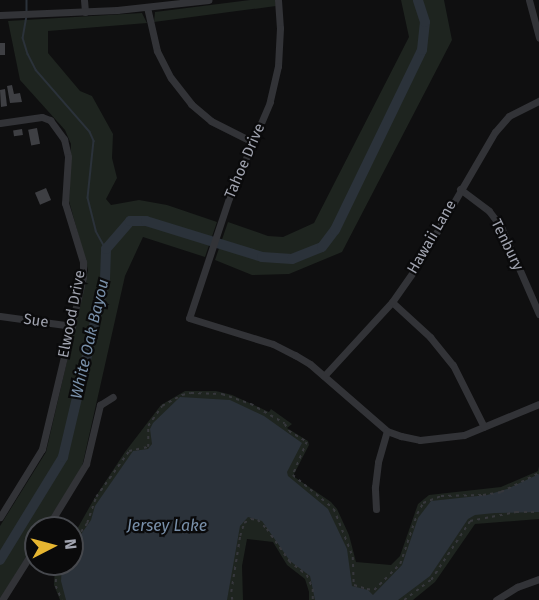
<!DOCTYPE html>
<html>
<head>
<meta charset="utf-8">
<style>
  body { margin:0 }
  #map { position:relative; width:539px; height:600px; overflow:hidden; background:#0f0f10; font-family:"Fira Sans",sans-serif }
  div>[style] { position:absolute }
  .green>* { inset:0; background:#1e241f }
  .water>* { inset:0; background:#2b323a }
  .stream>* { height:1.5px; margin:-0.75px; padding:0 0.75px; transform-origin:0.75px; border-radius:0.75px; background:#2b323a }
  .river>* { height:10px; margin:-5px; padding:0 5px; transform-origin:5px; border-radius:5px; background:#2b323a }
  .building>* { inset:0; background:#3e3f43; transform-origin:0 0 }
  .path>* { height:1.5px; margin-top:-0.75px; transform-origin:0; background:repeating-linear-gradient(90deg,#36373c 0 3px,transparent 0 7.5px) }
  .street>* { height:7px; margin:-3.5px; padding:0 3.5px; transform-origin:3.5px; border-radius:3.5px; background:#323337 }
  span { translate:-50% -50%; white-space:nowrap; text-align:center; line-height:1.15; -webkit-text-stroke:4.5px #0a0a0b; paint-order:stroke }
  .street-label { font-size:15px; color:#a1a4b0 }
  .water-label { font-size:16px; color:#7990aa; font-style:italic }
  .north { position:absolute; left:24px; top:516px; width:60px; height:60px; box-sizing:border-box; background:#0a0a0b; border:2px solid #46484d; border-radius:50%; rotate:84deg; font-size:16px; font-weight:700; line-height:24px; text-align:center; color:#a1a4b0 }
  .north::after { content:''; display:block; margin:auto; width:21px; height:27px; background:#e6b631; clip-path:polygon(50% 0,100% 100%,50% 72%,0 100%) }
</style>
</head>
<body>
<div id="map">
  <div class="green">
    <div style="clip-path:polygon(250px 0,275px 0,276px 6px,154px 22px,155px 12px)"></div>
    <div style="clip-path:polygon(401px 0,444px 0,452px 40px,342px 252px,289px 274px,252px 275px,215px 260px,228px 222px,268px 236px,283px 237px,314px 223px,409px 37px)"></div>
    <div style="clip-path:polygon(142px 13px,147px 23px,48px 31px,48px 53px,80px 91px,92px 96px,113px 134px,112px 158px,117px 178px,106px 199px,111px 205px,139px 200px,167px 205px,217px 222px,205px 257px,143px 237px,125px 276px,82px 467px,44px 528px,36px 528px,36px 541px,0 599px,0 526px,46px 452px,88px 270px,69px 201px,71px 144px,65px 130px,20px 80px,8px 21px)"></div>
    <div style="clip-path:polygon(185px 391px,216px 391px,232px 395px,269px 412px,271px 409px,292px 424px,287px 428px,308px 441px,309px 445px,293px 476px,331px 502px,337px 509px,349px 535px,356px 562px,391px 565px,400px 556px,418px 504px,429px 495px,501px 487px,538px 471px,539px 466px,539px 519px,475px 524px,435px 582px,413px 600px,309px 600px,309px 592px,305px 579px,287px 565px,273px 542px,247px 539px,242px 566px,243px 600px,60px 600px,54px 585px,55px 565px,72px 564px,72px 538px,94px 499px,125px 452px,161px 405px)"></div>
  </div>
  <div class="water">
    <div style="clip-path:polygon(180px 397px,230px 400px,264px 416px,302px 443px,287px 472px,288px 476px,328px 509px,347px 549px,352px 586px,368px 590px,373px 595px,402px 565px,418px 518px,431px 501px,487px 495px,507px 489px,539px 474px,539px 512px,495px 513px,475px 515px,468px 519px,430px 576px,398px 600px,315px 600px,310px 576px,290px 561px,262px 521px,248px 517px,240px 526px,227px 600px,66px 600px,61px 581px,62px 564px,72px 564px,72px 547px,91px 520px,95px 506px,133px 451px,148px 449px,152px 444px,150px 429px,153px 423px)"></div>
  </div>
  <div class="stream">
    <div style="left:27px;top:0;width:11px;rotate:90deg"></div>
    <div style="left:27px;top:16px;width:22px;rotate:100deg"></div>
    <div style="left:23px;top:38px;width:17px;rotate:73deg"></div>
    <div style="left:28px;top:54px;width:18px;rotate:63deg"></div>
    <div style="left:36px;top:70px;width:82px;rotate:48.9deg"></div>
    <div style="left:90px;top:132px;width:10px;rotate:66deg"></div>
    <div style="left:94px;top:141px;width:57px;rotate:96deg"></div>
    <div style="left:88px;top:198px;width:34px;rotate:76deg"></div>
    <div style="left:96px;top:231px;width:21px;rotate:61deg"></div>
  </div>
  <div class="river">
    <div style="left:0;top:560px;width:121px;rotate:-58.5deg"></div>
    <div style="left:63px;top:457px;width:183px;rotate:-76.7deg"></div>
    <div style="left:105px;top:279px;width:30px;rotate:-88deg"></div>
    <div style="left:106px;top:249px;width:37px;rotate:-49deg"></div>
    <div style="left:130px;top:221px;width:16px"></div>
    <div style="left:146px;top:221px;width:121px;rotate:17.2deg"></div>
    <div style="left:262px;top:257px;width:30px;rotate:4deg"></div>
    <div style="left:292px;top:259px;width:32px;rotate:-22deg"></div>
    <div style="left:322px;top:247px;width:21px;rotate:-53deg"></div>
    <div style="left:335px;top:230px;width:200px;rotate:-64.2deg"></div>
    <div style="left:422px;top:50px;width:28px;rotate:-84deg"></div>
    <div style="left:425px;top:22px;width:23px;rotate:-108deg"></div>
  </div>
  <div class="building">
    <div style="left:0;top:43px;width:5px;height:12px"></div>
    <div style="clip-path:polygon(12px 85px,14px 94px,20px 93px,22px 102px,10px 103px,7px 86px)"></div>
    <div style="clip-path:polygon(5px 89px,7px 106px,1px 107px,0 90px)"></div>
    <div style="left:37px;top:128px;width:16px;height:9px;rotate:79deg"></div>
    <div style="left:22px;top:129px;width:6px;height:9px;rotate:81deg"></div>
    <div style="left:46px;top:188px;width:13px;height:12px;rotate:67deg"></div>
  </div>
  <div class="path">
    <div style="left:72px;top:544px;width:26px;rotate:-54deg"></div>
    <div style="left:87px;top:523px;width:28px;rotate:-71deg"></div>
    <div style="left:96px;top:497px;width:57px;rotate:-54.3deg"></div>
    <div style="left:129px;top:451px;width:19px;rotate:-12deg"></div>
    <div style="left:148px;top:447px;width:21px;rotate:-90deg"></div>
    <div style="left:148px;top:426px;width:24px;rotate:-55deg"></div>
    <div style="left:162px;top:406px;width:23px;rotate:-29deg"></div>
    <div style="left:182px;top:395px;width:9px;rotate:-13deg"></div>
    <div style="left:191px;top:393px;width:31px;rotate:2deg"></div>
    <div style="left:222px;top:394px;width:31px;rotate:19deg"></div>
    <div style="left:251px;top:404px;width:39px;rotate:30deg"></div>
    <div style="left:285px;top:424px;width:8px;rotate:60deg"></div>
    <div style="left:289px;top:431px;width:21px;rotate:31deg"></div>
    <div style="left:307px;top:442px;width:36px;rotate:113deg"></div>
    <div style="left:293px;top:475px;width:53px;rotate:39.7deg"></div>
    <div style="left:334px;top:509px;width:52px;rotate:68.4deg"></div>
    <div style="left:353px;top:557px;width:28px;rotate:88deg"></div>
    <div style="left:354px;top:585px;width:14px;rotate:17deg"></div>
    <div style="left:367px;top:589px;width:7px;rotate:8deg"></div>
    <div style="left:374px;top:590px;width:37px;rotate:-45deg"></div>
    <div style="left:400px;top:564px;width:53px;rotate:-71.2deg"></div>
    <div style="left:417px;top:514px;width:13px;rotate:-61deg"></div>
    <div style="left:423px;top:503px;width:19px;rotate:-21deg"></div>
    <div style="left:441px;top:496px;width:42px;rotate:-1.4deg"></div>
    <div style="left:483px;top:495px;width:18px;rotate:-9deg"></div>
    <div style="left:501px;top:492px;width:42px;rotate:-26.6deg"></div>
    <div style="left:57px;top:564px;width:22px;rotate:93deg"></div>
    <div style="left:56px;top:586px;width:15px;rotate:67deg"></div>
    <div style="left:232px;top:600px;width:8px;rotate:-97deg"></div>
    <div style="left:231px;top:592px;width:57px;rotate:-80.9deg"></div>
    <div style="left:240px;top:536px;width:14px;rotate:-73deg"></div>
    <div style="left:244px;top:523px;width:8px;rotate:-30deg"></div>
    <div style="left:251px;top:519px;width:7px;rotate:8deg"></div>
    <div style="left:258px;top:520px;width:13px;rotate:45deg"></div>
    <div style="left:267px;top:529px;width:39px;rotate:55deg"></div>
    <div style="left:289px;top:561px;width:23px;rotate:38deg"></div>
    <div style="left:307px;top:575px;width:15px;rotate:67deg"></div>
    <div style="left:313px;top:589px;width:11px;rotate:90deg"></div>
    <div style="left:404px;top:600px;width:34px;rotate:-37deg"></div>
    <div style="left:431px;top:580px;width:71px;rotate:-56.5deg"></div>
    <div style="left:470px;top:521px;width:47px;rotate:-11.1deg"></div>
    <div style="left:516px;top:512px;width:23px"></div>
  </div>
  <div class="street">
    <div style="left:84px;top:0;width:12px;rotate:85deg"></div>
    <div style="left:278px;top:0;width:28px;rotate:86deg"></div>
    <div style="left:280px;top:28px;width:38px;rotate:93deg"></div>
    <div style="left:278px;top:66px;width:37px;rotate:103deg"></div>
    <div style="left:270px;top:102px;width:104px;rotate:113.1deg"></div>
    <div style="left:229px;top:198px;width:126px;rotate:108.4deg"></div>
    <div style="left:189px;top:318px;width:88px;rotate:17.2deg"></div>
    <div style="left:273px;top:344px;width:25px;rotate:27deg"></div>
    <div style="left:295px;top:355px;width:17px;rotate:31deg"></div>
    <div style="left:310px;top:364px;width:102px;rotate:41deg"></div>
    <div style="left:387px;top:431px;width:15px;rotate:20deg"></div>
    <div style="left:401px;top:436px;width:19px;rotate:12deg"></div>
    <div style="left:420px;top:440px;width:44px;rotate:-6.5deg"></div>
    <div style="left:464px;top:435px;width:81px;rotate:-22.5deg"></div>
    <div style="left:529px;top:0;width:39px;rotate:75deg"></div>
    <div style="left:147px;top:7px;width:45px;rotate:77.2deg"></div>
    <div style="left:157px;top:51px;width:30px;rotate:63deg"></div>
    <div style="left:171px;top:78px;width:33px;rotate:52deg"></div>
    <div style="left:191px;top:104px;width:26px;rotate:40deg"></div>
    <div style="left:211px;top:121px;width:47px;rotate:26.6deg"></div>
    <div style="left:0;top:15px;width:117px;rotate:-2.4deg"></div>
    <div style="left:117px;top:10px;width:92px;rotate:-6.3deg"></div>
    <div style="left:0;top:123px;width:42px;rotate:-8.1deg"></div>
    <div style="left:42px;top:117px;width:9px;rotate:21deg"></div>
    <div style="left:50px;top:120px;width:24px;rotate:54deg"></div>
    <div style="left:64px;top:139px;width:18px;rotate:77deg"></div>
    <div style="left:68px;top:157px;width:46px;rotate:93.7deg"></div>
    <div style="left:65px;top:203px;width:62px;rotate:73deg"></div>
    <div style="left:83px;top:262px;width:15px;rotate:90deg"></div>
    <div style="left:83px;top:277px;width:177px;rotate:103.4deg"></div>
    <div style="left:42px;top:449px;width:80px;rotate:121.7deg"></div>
    <div style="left:460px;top:189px;width:36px;rotate:37deg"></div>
    <div style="left:489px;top:211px;width:20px;rotate:53deg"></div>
    <div style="left:501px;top:227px;width:95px;rotate:66.4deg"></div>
    <div style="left:392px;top:302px;width:52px;rotate:42.6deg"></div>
    <div style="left:430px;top:337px;width:36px;rotate:51deg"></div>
    <div style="left:453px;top:365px;width:69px;rotate:63.4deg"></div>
    <div style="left:0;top:316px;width:73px;rotate:7.9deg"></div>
    <div style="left:324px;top:376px;width:100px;rotate:-47.4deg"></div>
    <div style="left:392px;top:302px;width:38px;rotate:-55deg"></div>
    <div style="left:414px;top:271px;width:161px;rotate:-59.8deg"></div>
    <div style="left:495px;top:132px;width:21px;rotate:-49deg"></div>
    <div style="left:509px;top:116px;width:34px;rotate:-27deg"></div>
    <div style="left:376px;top:509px;width:22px;rotate:-93deg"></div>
    <div style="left:375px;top:487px;width:25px;rotate:-83deg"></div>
    <div style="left:378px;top:462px;width:32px;rotate:-74deg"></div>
    <div style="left:47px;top:528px;width:75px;rotate:-58.6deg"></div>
    <div style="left:86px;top:464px;width:61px;rotate:-76.7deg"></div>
    <div style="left:100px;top:405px;width:15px;rotate:-32deg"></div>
    <div style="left:2px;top:600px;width:64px;rotate:-57.8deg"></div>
    <div style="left:496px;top:600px;width:25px;rotate:-32deg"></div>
    <div style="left:517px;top:587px;width:23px;rotate:-20deg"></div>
  </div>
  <div class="street-label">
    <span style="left:245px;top:161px;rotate:-67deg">Tahoe Drive</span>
    <span style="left:432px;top:237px;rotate:-60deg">Hawaii Lane</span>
    <span style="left:507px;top:245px;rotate:64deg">Tenbury</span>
    <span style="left:72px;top:314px;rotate:-79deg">Elwood Drive</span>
    <span style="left:36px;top:321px;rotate:8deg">Sue</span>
  </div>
  <div class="water-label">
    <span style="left:90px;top:339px;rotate:-77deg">White Oak Bayou</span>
    <span style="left:167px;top:526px">Jersey Lake</span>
  </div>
  <div class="north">N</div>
</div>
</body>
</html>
